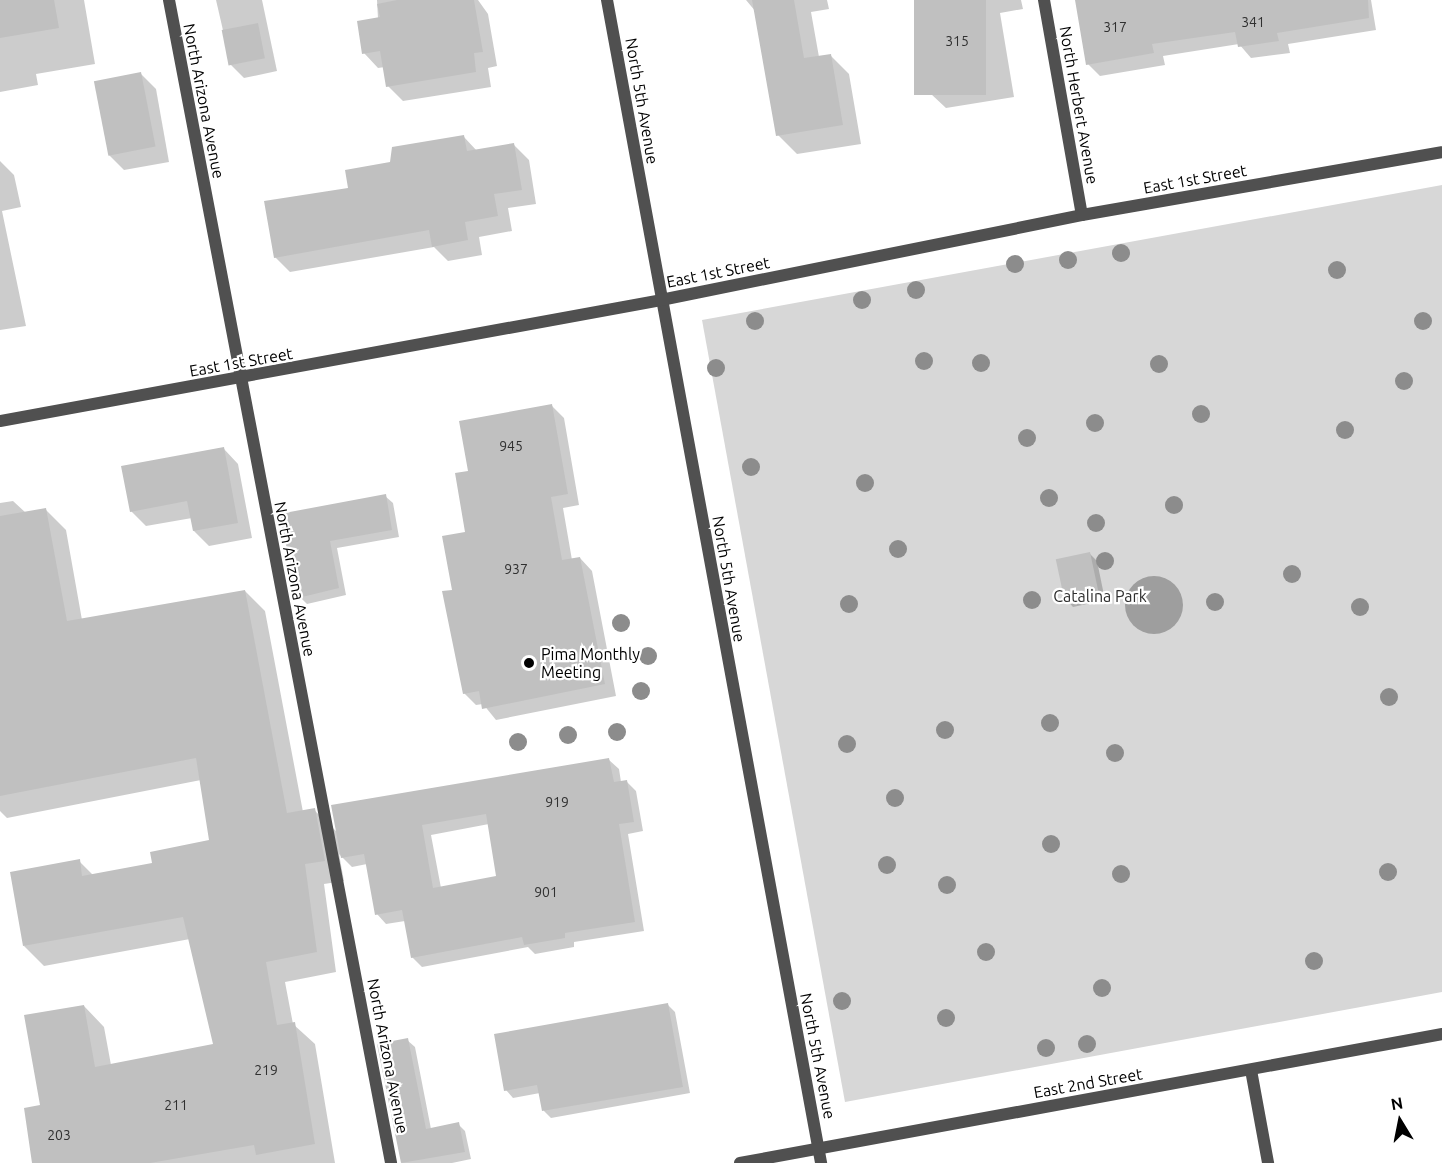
<!DOCTYPE html>
<html>
<head>
<meta charset="utf-8">
<style>
  body { margin:0 }
  #map { position:relative; width:1442px; height:1163px; overflow:hidden; background:#fff; font-family:Ubuntu,sans-serif }
  div>[style] { position:absolute }
  .green>* { inset:0; background:#d7d7d7 }
  .water>* { inset:0; background:#9e9e9e }
  .round { border-radius:50% }
  .shadow>* { inset:0; background:#0003 }
  .building>* { inset:0; background:#c0c0c0; transform-origin:0 0 }
  .lane>* { height:12px; margin:-6px; padding:0 6px; transform-origin:6px; border-radius:6px; background:#505050 }
  .street>* { height:12px; margin:-6px; padding:0 6px; transform-origin:6px; border-radius:6px; background:#505050 }
  .trees>* { width:18px; height:18px; margin:-9px; border-radius:50%; background:#8c8c8c }
  .dots>* { width:16px; height:16px; translate:-50% -50%; box-sizing:border-box; border:3px solid #fff; border-radius:50% }
  span { translate:-50% -50%; white-space:nowrap; text-align:center; line-height:1.15; -webkit-text-stroke:4.5px #fff; paint-order:stroke }
  .number-label { font-size:14px; color:#303030 }
  .number-label span { -webkit-text-stroke-width:0 }
  .street-label { font-size:16px; color:#000 }
  .park-label { font-size:16px; color:#2e2e2e }
  .poi-label { font-size:16px; color:#000 }
  .left { translate:0 -50%; text-align:left }
  .north { position:absolute; left:1370px; top:1091px; width:60px; height:60px; -webkit-text-stroke:4px #fff; paint-order:stroke; rotate:350deg; font-size:16px; font-weight:700; line-height:24px; text-align:center; color:#000 }
  .north::after { content:''; display:block; margin:auto; width:21px; height:27px; background:#000; clip-path:polygon(50% 0,100% 100%,50% 72%,0 100%) }
</style>
</head>
<body>
<div id="map">
  <div class="green">
    <div style="clip-path:polygon(1442px 185px,1442px 992px,845px 1102px,702px 320px)"></div>
  </div>
  <div class="water">
    <div class="round" style="left:1125px;top:576px;width:58px;height:58px"></div>
  </div>
  <div class="shadow">
    <div style="clip-path:polygon(0 0,84px 0,95px 64px,36px 74px,38px 85px,0 92px)"></div>
    <div style="clip-path:polygon(216px 0,262px 0,277px 71px,244px 78px,231px 65px)"></div>
    <div style="clip-path:polygon(377px 0,478px 0,488px 14px,497px 66px,488px 68px,491px 87px,403px 101px,388px 86px,385px 67px,378px 68px,364px 53px,378px 19px)"></div>
    <div style="clip-path:polygon(746px 0,827px 0,829px 9px,811px 12px,819px 57px,830px 55px,849px 74px,861px 144px,797px 154px,778px 135px,756px 12px)"></div>
    <div style="clip-path:polygon(915px 0,1021px 0,1023px 9px,1000px 13px,1014px 97px,946px 108px,931px 94px)"></div>
    <div style="clip-path:polygon(1077px 0,1371px 0,1376px 30px,1288px 44px,1290px 53px,1251px 58px,1239px 44px,1163px 56px,1165px 65px,1100px 76px,1088px 64px)"></div>
    <div style="clip-path:polygon(141px 74px,156px 89px,169px 162px,124px 170px,109px 155px)"></div>
    <div style="clip-path:polygon(464px 137px,477px 151px,514px 145px,529px 160px,536px 204px,508px 208px,512px 231px,479px 237px,482px 255px,448px 261px,434px 247px,290px 272px,275px 257px,349px 189px,391px 164px)"></div>
    <div style="clip-path:polygon(0 161px,14px 175px,21px 207px,2px 211px,26px 326px,0 330px)"></div>
    <div style="clip-path:polygon(552px 406px,564px 418px,579px 505px,563px 508px,572px 560px,580px 558px,592px 571px,616px 696px,496px 720px,483px 704px,476px 705px,464px 693px,454px 591px,467px 533px,469px 472px)"></div>
    <div style="clip-path:polygon(224px 449px,238px 464px,252px 538px,209px 546px,194px 531px,192px 518px,146px 526px,131px 511px)"></div>
    <div style="clip-path:polygon(385px 496px,393px 503px,399px 537px,337px 548px,346px 595px,307px 604px,300px 597px,281px 515px)"></div>
    <div style="clip-path:polygon(evenodd,13px 501px,26px 513px,46px 510px,66px 530px,82px 620px,245px 591px,265px 611px,303px 812px,314px 810px,338px 833px,609px 760px,619px 769px,621px 782px,626px 781px,636px 791px,643px 831px,628px 834px,644px 931px,574px 942px,574px 947px,535px 954px,528px 947px,422px 967px,412px 957px,405px 921px,386px 924px,377px 914px,367px 864px,352px 867px,339px 854px,344px 881px,324px 884px,336px 972px,285px 982px,293px 1024px,315px 1044px,335px 1163px,34px 1163px,42px 1107px,84px 1006px,104px 1027px,111px 1065px,215px 1046px,190px 939px,44px 966px,24px 946px,79px 861px,93px 875px,154px 865px,210px 841px,201px 780px,7px 818px,0 811px,0 503px,13px 501px,489px 824px,498px 877px,441px 888px,431px 835px,489px 824px)"></div>
    <div style="clip-path:polygon(1090px 554px,1097px 561px,1105px 600px,1073px 607px,1066px 599px)"></div>
    <div style="clip-path:polygon(668px 1005px,675px 1012px,690px 1093px,551px 1118px,544px 1111px,540px 1093px,513px 1098px,506px 1090px)"></div>
    <div style="clip-path:polygon(407px 1040px,415px 1047px,431px 1129px,458px 1124px,465px 1131px,471px 1159px,452px 1163px,402px 1163px,378px 1045px)"></div>
  </div>
  <div class="building">
    <div style="clip-path:polygon(0 0,54px 0,59px 28px,0 38px)"></div>
    <div style="clip-path:polygon(397px 0,474px 0,483px 52px,474px 53px,476px 72px,386px 87px,380px 51px,362px 54px,357px 21px,380px 17px,377px 4px)"></div>
    <div style="clip-path:polygon(752px 0,794px 0,804px 58px,831px 54px,843px 125px,776px 136px)"></div>
    <div style="left:914px;top:0;width:72px;height:95px"></div>
    <div style="clip-path:polygon(1075px 0,1368px 0,1369px 18px,1277px 33px,1279px 41px,1238px 47px,1235px 32px,1152px 44px,1154px 53px,1086px 65px)"></div>
    <div style="left:258px;top:23px;width:36px;height:37px;rotate:79deg"></div>
    <div style="left:141px;top:72px;width:76px;height:48px;rotate:79deg"></div>
    <div style="clip-path:polygon(464px 135px,467px 151px,514px 143px,522px 190px,494px 194px,498px 216px,465px 222px,468px 240px,432px 247px,429px 230px,274px 258px,264px 201px,348px 188px,345px 170px,390px 162px,392px 147px)"></div>
    <div style="clip-path:polygon(552px 404px,568px 494px,551px 497px,562px 560px,580px 557px,605px 684px,482px 709px,479px 691px,463px 694px,442px 591px,452px 590px,442px 536px,465px 532px,455px 473px,468px 471px,459px 421px)"></div>
    <div style="clip-path:polygon(224px 447px,238px 523px,193px 531px,187px 501px,130px 512px,121px 466px)"></div>
    <div style="clip-path:polygon(386px 494px,392px 530px,330px 541px,339px 588px,298px 598px,279px 514px)"></div>
    <div style="clip-path:polygon(46px 508px,67px 621px,245px 590px,287px 813px,315px 808px,325px 861px,305px 864px,317px 952px,266px 962px,277px 1025px,295px 1022px,315px 1144px,256px 1155px,254px 1145px,150px 1163px,32px 1163px,24px 1108px,40px 1105px,24px 1015px,84px 1005px,95px 1067px,213px 1044px,183px 917px,23px 946px,10px 872px,80px 859px,82px 876px,152px 863px,150px 852px,209px 840px,196px 758px,0 796px,0 516px)"></div>
    <div style="left:1090px;top:552px;width:42px;height:35px;rotate:78deg"></div>
    <div style="clip-path:polygon(evenodd,609px 758px,614px 782px,627px 780px,634px 822px,619px 824px,635px 922px,565px 933px,565px 938px,524px 945px,522px 937px,411px 958px,402px 910px,375px 915px,364px 854px,341px 858px,331px 805px,609px 758px,486px 814px,496px 876px,433px 888px,422px 825px,486px 814px)"></div>
    <div style="clip-path:polygon(668px 1003px,683px 1087px,542px 1111px,537px 1085px,504px 1091px,494px 1034px)"></div>
    <div style="clip-path:polygon(408px 1038px,426px 1129px,459px 1122px,465px 1152px,401px 1163px,377px 1044px)"></div>
  </div>
  <div class="lane">
    <div style="left:169px;top:0;width:1184px;rotate:79.19deg"></div>
  </div>
  <div class="street">
    <div style="left:607px;top:0;width:1183px;rotate:79.57deg"></div>
    <div style="left:1044px;top:0;width:218px;rotate:80deg"></div>
    <div style="left:0;top:421px;width:672px;rotate:-10.37deg"></div>
    <div style="left:661px;top:300px;width:429px;rotate:-11.4deg"></div>
    <div style="left:1082px;top:215px;width:365px;rotate:-9.9deg"></div>
    <div style="left:1251px;top:1070px;width:95px;rotate:79.6deg"></div>
    <div style="left:740px;top:1163px;width:714px;rotate:-10.41deg"></div>
  </div>
  <div class="trees">
    <div style="left:1121px;top:253px"></div>
    <div style="left:1068px;top:260px"></div>
    <div style="left:1015px;top:264px"></div>
    <div style="left:1337px;top:270px"></div>
    <div style="left:916px;top:290px"></div>
    <div style="left:862px;top:300px"></div>
    <div style="left:755px;top:321px"></div>
    <div style="left:1423px;top:321px"></div>
    <div style="left:924px;top:361px"></div>
    <div style="left:981px;top:363px"></div>
    <div style="left:1159px;top:364px"></div>
    <div style="left:716px;top:368px"></div>
    <div style="left:1404px;top:381px"></div>
    <div style="left:1201px;top:414px"></div>
    <div style="left:1095px;top:423px"></div>
    <div style="left:1345px;top:430px"></div>
    <div style="left:1027px;top:438px"></div>
    <div style="left:751px;top:467px"></div>
    <div style="left:865px;top:483px"></div>
    <div style="left:1049px;top:498px"></div>
    <div style="left:1174px;top:505px"></div>
    <div style="left:1096px;top:523px"></div>
    <div style="left:898px;top:549px"></div>
    <div style="left:1105px;top:561px"></div>
    <div style="left:1292px;top:574px"></div>
    <div style="left:1032px;top:600px"></div>
    <div style="left:1215px;top:602px"></div>
    <div style="left:849px;top:604px"></div>
    <div style="left:1360px;top:607px"></div>
    <div style="left:621px;top:623px"></div>
    <div style="left:648px;top:656px"></div>
    <div style="left:641px;top:691px"></div>
    <div style="left:1389px;top:697px"></div>
    <div style="left:1050px;top:723px"></div>
    <div style="left:945px;top:730px"></div>
    <div style="left:617px;top:732px"></div>
    <div style="left:568px;top:735px"></div>
    <div style="left:518px;top:742px"></div>
    <div style="left:847px;top:744px"></div>
    <div style="left:1115px;top:753px"></div>
    <div style="left:895px;top:798px"></div>
    <div style="left:1051px;top:844px"></div>
    <div style="left:887px;top:865px"></div>
    <div style="left:1388px;top:872px"></div>
    <div style="left:1121px;top:874px"></div>
    <div style="left:947px;top:885px"></div>
    <div style="left:986px;top:952px"></div>
    <div style="left:1314px;top:961px"></div>
    <div style="left:1102px;top:988px"></div>
    <div style="left:842px;top:1001px"></div>
    <div style="left:946px;top:1018px"></div>
    <div style="left:1087px;top:1044px"></div>
    <div style="left:1046px;top:1048px"></div>
  </div>
  <div class="dots">
    <div style="left:529px;top:663px;background:#000"></div>
  </div>
  <div class="number-label">
    <span style="left:1253px;top:22px">341</span>
    <span style="left:1115px;top:27px">317</span>
    <span style="left:957px;top:41px">315</span>
    <span style="left:511px;top:446px">945</span>
    <span style="left:516px;top:569px">937</span>
    <span style="left:557px;top:802px">919</span>
    <span style="left:546px;top:892px">901</span>
    <span style="left:266px;top:1070px">219</span>
    <span style="left:176px;top:1105px">211</span>
    <span style="left:59px;top:1135px">203</span>
  </div>
  <div class="street-label">
    <span style="left:204px;top:101px;rotate:79deg">North Arizona Avenue</span>
    <span style="left:642px;top:101px;rotate:80deg">North 5th Avenue</span>
    <span style="left:1079px;top:105px;rotate:80deg">North Herbert Avenue</span>
    <span style="left:1195px;top:179px;rotate:-10deg">East 1st Street</span>
    <span style="left:718px;top:272px;rotate:-11deg">East 1st Street</span>
    <span style="left:241px;top:362px;rotate:-10deg">East 1st Street</span>
    <span style="left:295px;top:579px;rotate:79deg">North Arizona Avenue</span>
    <span style="left:729px;top:579px;rotate:80deg">North 5th Avenue</span>
    <span style="left:388px;top:1056px;rotate:79deg">North Arizona Avenue</span>
    <span style="left:818px;top:1056px;rotate:79deg">North 5th Avenue</span>
    <span style="left:1088px;top:1083px;rotate:-10deg">East 2nd Street</span>
  </div>
  <div class="park-label">
    <span style="left:1100px;top:596px">Catalina Park</span>
  </div>
  <div class="poi-label">
    <span class="left" style="left:541px;top:663px">Pima Monthly<br>Meeting</span>
  </div>
  <div class="north">N</div>
</div>
</body>
</html>
